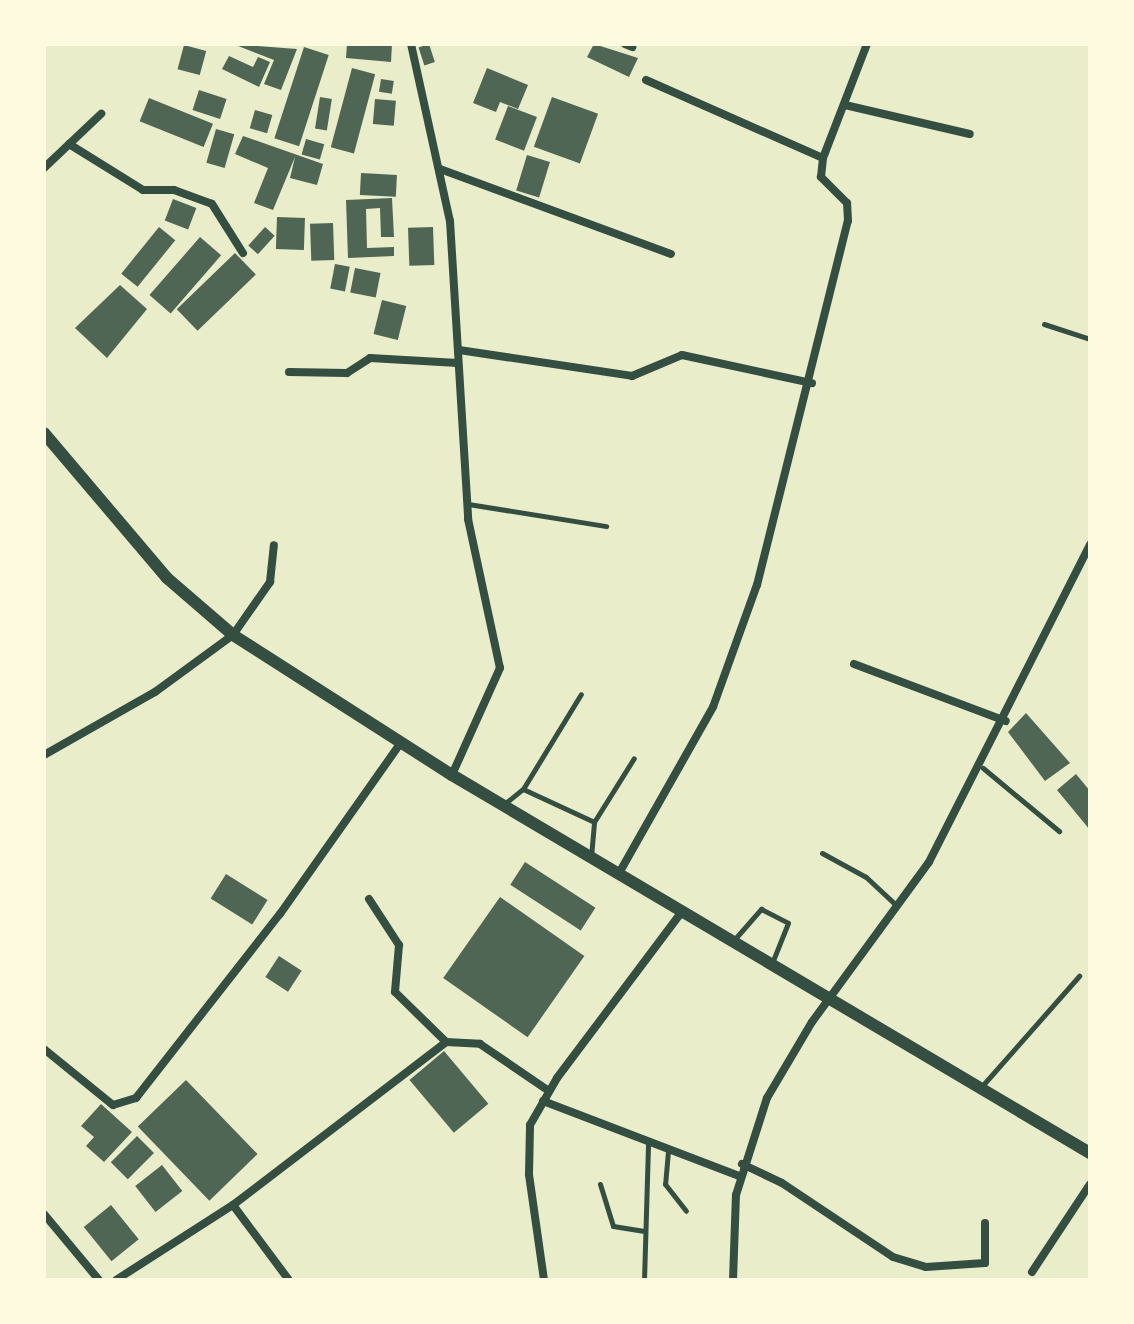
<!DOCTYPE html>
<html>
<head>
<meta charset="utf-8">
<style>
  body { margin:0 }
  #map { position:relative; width:1134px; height:1324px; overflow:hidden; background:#e9edc9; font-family:Raleway,sans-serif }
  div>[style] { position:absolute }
  .building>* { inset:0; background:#4f6655; transform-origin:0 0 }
  .service>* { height:5px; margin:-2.5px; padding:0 2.5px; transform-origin:2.5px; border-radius:2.5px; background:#344e41 }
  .minor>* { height:8px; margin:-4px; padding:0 4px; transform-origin:4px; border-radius:4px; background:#344e41 }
  .tertiary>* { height:12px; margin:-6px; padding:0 6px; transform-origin:6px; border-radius:6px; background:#344e41 }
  span { translate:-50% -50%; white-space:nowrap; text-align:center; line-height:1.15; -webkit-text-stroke:6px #fefae0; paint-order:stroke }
  .frame { position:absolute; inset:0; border:46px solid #fefae0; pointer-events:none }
</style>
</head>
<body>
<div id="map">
  <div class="building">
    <div style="clip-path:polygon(233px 44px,297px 49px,281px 90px,264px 84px,274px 60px)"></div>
    <div style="clip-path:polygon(347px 44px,392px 44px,391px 62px,346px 58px)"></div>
    <div style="left:429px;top:44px;width:19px;height:11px;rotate:72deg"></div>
    <div style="clip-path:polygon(594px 44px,638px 58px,629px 77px,587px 57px)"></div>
    <div style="left:184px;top:45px;width:23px;height:25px;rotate:15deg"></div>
    <div style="left:304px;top:47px;width:26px;height:96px;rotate:18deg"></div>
    <div style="clip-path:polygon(229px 56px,253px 67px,258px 57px,270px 62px,259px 87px,222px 69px)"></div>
    <div style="left:352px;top:68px;width:24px;height:82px;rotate:15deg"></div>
    <div style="clip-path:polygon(487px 68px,528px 85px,518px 109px,500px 102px,496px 112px,473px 103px)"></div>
    <div style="left:381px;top:79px;width:13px;height:13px;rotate:9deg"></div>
    <div style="left:199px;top:90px;width:29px;height:21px;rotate:18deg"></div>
    <div style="left:320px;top:97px;width:12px;height:32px;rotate:9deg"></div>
    <div style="left:552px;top:97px;width:49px;height:53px;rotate:20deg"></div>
    <div style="left:149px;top:98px;width:69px;height:25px;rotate:22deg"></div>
    <div style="left:375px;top:99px;width:21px;height:25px;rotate:5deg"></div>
    <div style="left:508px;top:106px;width:31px;height:36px;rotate:21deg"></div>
    <div style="left:255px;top:110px;width:18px;height:19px;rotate:16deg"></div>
    <div style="left:216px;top:129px;width:19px;height:35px;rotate:16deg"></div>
    <div style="clip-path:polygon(243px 136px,323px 164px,317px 185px,290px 178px,295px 157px,273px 210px,254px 203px,268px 168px,235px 154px)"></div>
    <div style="left:306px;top:139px;width:19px;height:16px;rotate:16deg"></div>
    <div style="left:527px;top:155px;width:24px;height:37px;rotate:17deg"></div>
    <div style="left:361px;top:173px;width:36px;height:22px;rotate:3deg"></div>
    <div style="clip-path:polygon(392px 198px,394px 237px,381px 237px,380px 208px,366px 209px,367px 248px,394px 247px,394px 256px,348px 258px,346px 200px)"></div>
    <div style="left:173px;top:199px;width:25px;height:23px;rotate:21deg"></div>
    <div style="left:277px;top:217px;width:28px;height:32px;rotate:2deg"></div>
    <div style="left:333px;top:223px;width:37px;height:23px;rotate:88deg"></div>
    <div style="left:159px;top:227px;width:21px;height:60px;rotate:39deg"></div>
    <div style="left:265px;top:227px;width:13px;height:25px;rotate:42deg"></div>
    <div style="left:433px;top:227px;width:38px;height:25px;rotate:88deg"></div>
    <div style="left:200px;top:237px;width:28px;height:77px;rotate:41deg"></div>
    <div style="left:235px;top:253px;width:30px;height:81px;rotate:46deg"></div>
    <div style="left:335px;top:264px;width:15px;height:25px;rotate:11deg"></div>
    <div style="left:355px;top:268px;width:26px;height:25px;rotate:11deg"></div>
    <div style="clip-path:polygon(120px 285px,147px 309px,107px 358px,75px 328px)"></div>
    <div style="left:382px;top:300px;width:25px;height:35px;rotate:14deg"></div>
    <div style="clip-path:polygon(1026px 713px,1070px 763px,1045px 781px,1008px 732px)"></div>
    <div style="clip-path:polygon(1076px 774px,1090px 791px,1090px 830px,1057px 790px)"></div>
    <div style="left:525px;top:862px;width:84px;height:27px;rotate:33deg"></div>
    <div style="left:226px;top:874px;width:49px;height:29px;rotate:32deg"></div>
    <div style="left:500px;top:897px;width:103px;height:99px;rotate:35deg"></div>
    <div style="left:279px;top:956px;width:27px;height:25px;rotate:33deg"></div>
    <div style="left:444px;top:1051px;width:69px;height:45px;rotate:50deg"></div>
    <div style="left:186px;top:1080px;width:103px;height:67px;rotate:46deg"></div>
    <div style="clip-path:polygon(101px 1104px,132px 1132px,104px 1162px,86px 1146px,94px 1137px,81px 1126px)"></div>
    <div style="left:137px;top:1136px;width:24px;height:37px;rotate:45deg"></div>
    <div style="left:162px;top:1165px;width:33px;height:34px;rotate:52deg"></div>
    <div style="left:111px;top:1205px;width:44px;height:35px;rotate:51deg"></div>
  </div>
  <div class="service">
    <div style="left:1044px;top:324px;width:48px;rotate:18.1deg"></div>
    <div style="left:468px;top:504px;width:140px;rotate:9.1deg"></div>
    <div style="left:983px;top:768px;width:99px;rotate:39.7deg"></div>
    <div style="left:523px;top:789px;width:78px;rotate:24.9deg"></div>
    <div style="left:503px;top:805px;width:26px;rotate:-39deg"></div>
    <div style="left:523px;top:789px;width:111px;rotate:-58.6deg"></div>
    <div style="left:822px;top:853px;width:50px;rotate:28.6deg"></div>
    <div style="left:866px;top:877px;width:42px;rotate:43.1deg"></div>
    <div style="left:591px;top:857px;width:35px;rotate:-85deg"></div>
    <div style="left:594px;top:822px;width:75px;rotate:-58deg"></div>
    <div style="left:733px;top:941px;width:43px;rotate:-48.8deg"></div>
    <div style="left:761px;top:909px;width:30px;rotate:27deg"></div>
    <div style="left:788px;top:923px;width:43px;rotate:111.8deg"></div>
    <div style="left:982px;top:1086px;width:147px;rotate:-48.6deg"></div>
    <div style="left:668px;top:1151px;width:33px;rotate:95deg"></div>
    <div style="left:665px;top:1184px;width:34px;rotate:52deg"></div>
    <div style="left:600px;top:1184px;width:44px;rotate:72.8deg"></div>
    <div style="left:613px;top:1226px;width:30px;rotate:9deg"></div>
    <div style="left:644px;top:1280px;width:137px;rotate:-88.3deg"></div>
  </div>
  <div class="minor">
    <div style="left:411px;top:44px;width:181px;rotate:77.6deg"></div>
    <div style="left:450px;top:221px;width:299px;rotate:86.5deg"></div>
    <div style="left:468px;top:519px;width:152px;rotate:77.9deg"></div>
    <div style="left:500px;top:668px;width:117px;rotate:114.2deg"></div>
    <div style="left:625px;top:44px;width:8px;rotate:23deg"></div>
    <div style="left:646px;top:80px;width:193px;rotate:23.8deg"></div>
    <div style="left:845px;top:105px;width:128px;rotate:13.1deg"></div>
    <div style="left:69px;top:144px;width:87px;rotate:31.9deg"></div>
    <div style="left:143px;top:190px;width:31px"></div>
    <div style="left:174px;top:190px;width:40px;rotate:20.2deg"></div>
    <div style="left:212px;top:204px;width:58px;rotate:57.7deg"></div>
    <div style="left:44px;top:168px;width:79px;rotate:-43.5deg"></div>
    <div style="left:440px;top:169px;width:246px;rotate:20.2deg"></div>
    <div style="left:459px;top:350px;width:175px;rotate:8.5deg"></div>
    <div style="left:632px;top:376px;width:54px;rotate:-22.8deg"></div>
    <div style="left:682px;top:355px;width:133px;rotate:12.2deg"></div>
    <div style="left:289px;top:372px;width:58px;rotate:1deg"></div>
    <div style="left:347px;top:373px;width:27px;rotate:-33deg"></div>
    <div style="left:370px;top:358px;width:88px;rotate:3.3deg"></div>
    <div style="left:854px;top:664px;width:162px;rotate:20.6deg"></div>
    <div style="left:44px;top:755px;width:128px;rotate:-29.6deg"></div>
    <div style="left:155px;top:692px;width:97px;rotate:-36.2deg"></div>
    <div style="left:233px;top:635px;width:65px;rotate:-55.1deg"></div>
    <div style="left:270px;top:582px;width:37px;rotate:-84deg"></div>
    <div style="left:618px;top:875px;width:193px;rotate:-60.5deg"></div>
    <div style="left:713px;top:707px;width:130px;rotate:-70.2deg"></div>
    <div style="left:757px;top:585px;width:375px;rotate:-76deg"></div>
    <div style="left:848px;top:221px;width:18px;rotate:-93deg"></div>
    <div style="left:847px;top:203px;width:37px;rotate:-135deg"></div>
    <div style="left:821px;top:177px;width:19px;rotate:-84deg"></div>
    <div style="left:823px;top:158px;width:122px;rotate:-68.9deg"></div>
    <div style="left:369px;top:899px;width:55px;rotate:56.9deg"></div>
    <div style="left:399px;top:945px;width:47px;rotate:94.9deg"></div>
    <div style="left:395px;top:992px;width:71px;rotate:44.4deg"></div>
    <div style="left:44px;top:1049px;width:89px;rotate:39.1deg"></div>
    <div style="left:113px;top:1105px;width:24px;rotate:-17deg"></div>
    <div style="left:136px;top:1098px;width:234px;rotate:-52deg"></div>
    <div style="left:280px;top:914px;width:208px;rotate:-54.8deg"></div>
    <div style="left:543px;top:1101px;width:210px;rotate:20.9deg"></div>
    <div style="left:742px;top:1164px;width:44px;rotate:25.4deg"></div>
    <div style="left:782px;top:1183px;width:133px;rotate:33.7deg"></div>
    <div style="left:893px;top:1257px;width:34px;rotate:17deg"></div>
    <div style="left:926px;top:1267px;width:59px;rotate:-3.9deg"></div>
    <div style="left:985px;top:1263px;width:40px;rotate:-90deg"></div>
    <div style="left:233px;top:1205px;width:94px;rotate:53.3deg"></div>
    <div style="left:44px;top:1214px;width:86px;rotate:50.2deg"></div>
    <div style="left:1032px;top:1272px;width:105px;rotate:-56.6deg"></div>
    <div style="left:116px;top:1280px;width:139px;rotate:-32.7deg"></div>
    <div style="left:233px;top:1205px;width:268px;rotate:-37.4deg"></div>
    <div style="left:446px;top:1042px;width:34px;rotate:3deg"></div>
    <div style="left:480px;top:1044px;width:83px;rotate:34.3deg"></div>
    <div style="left:544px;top:1280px;width:107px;rotate:-98.1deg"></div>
    <div style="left:529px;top:1174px;width:49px;rotate:-88.8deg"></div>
    <div style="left:530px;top:1125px;width:54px;rotate:-60.1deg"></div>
    <div style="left:557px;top:1078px;width:206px;rotate:-53.1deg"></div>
    <div style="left:733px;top:1280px;width:85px;rotate:-88deg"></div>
    <div style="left:736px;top:1195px;width:102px;rotate:-72.3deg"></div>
    <div style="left:767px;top:1098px;width:88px;rotate:-59.4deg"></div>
    <div style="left:812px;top:1022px;width:198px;rotate:-53.8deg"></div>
    <div style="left:929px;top:862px;width:356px;rotate:-63.1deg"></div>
  </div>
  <div class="tertiary">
    <div style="left:44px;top:433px;width:190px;rotate:49.7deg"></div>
    <div style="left:167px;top:578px;width:87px;rotate:40.8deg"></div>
    <div style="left:233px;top:635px;width:260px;rotate:32.6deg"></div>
    <div style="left:452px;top:775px;width:742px;rotate:30.65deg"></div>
  </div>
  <div class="frame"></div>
</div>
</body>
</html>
